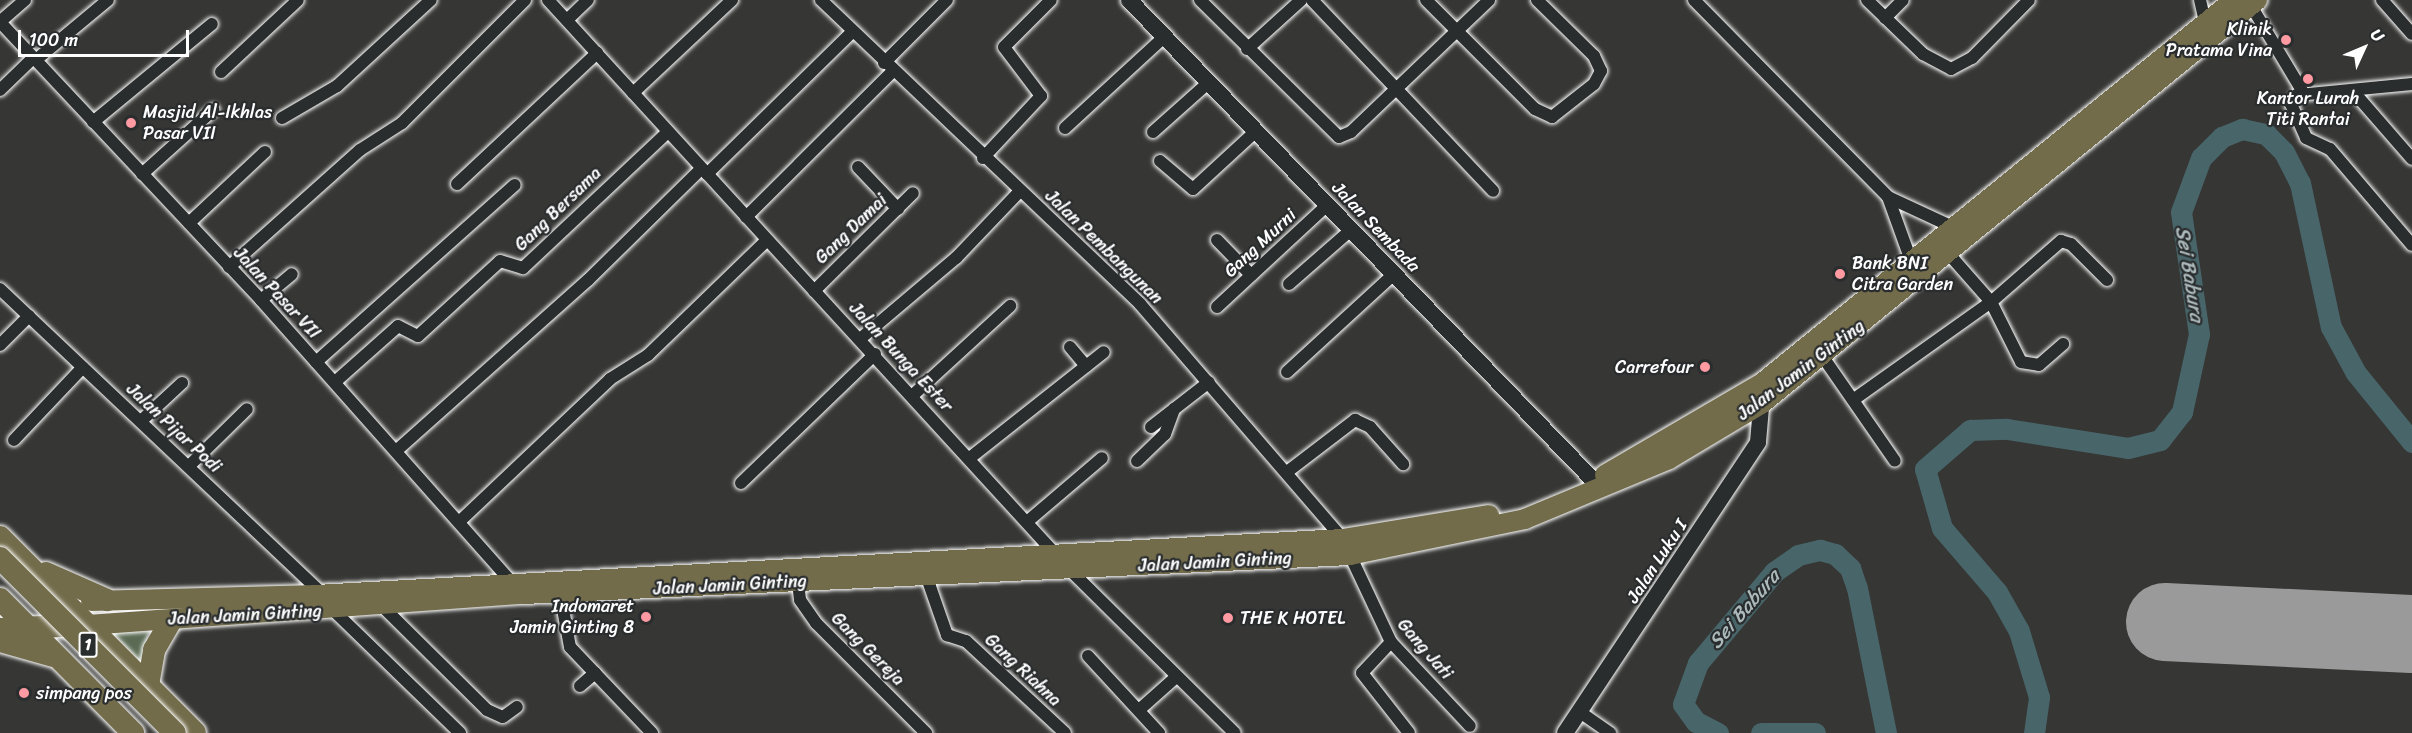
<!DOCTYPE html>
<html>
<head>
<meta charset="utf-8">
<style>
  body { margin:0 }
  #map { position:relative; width:2412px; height:733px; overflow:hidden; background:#363634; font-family:Sriracha,sans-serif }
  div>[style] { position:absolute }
  .green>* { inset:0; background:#5a6a53 }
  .river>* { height:21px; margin:-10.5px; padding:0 10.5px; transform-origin:10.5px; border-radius:10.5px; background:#48666a }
  .runway>* { height:78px; margin:-39px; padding:0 39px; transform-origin:39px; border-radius:39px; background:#9a9a9a }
  .roads { filter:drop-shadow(0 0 2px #fff) drop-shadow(0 0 2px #fff) }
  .street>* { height:12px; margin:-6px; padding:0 6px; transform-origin:6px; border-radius:6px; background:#2a2d2e }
  .secondary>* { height:16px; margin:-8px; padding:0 8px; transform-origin:8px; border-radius:8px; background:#2a2d2e }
  .primary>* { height:20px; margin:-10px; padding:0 10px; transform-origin:10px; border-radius:10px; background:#736c4b }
  .highway>* { height:22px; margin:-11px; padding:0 11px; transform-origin:11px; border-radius:11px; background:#736c4b }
  .bridges { filter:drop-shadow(0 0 2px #fff) drop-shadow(0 0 2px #fff) }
  .highway-bridge>* { height:22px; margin:-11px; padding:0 11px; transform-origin:11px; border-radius:11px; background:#736c4b }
  .dots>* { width:16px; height:16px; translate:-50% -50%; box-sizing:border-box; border:3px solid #2a2d2e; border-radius:50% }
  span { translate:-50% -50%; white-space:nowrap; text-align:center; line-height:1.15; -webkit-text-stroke:4.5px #2a2d2e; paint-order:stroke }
  .shield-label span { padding:2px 4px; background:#2a2d2e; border:2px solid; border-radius:4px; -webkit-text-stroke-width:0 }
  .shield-label { font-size:16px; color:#fff; font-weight:700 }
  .poi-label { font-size:18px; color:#fff }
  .right { translate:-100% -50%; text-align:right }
  .left { translate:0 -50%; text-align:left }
  .street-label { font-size:18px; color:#fff }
  .water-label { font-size:20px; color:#adbabc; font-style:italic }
  .north { position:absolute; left:2334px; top:18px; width:60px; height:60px; -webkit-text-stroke:4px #2a2d2e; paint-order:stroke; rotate:46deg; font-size:16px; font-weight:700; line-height:24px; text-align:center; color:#fff }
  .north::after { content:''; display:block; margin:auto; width:21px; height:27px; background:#fff; clip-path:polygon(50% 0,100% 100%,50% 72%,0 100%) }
  .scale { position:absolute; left:18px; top:30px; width:171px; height:27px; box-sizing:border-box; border:3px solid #fff; border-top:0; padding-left:8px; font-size:18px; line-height:21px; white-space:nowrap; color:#fff; -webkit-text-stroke:4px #2a2d2e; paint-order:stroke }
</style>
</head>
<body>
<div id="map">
  <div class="green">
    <div style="clip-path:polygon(104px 631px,149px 631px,141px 665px)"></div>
  </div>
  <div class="river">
    <div style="left:1718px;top:733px;width:25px;rotate:-153deg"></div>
    <div style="left:1696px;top:722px;width:22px;rotate:-126deg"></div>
    <div style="left:1683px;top:704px;width:44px;rotate:-69.9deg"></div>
    <div style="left:1698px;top:663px;width:119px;rotate:-50.1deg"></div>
    <div style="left:1774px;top:572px;width:29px;rotate:-35deg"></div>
    <div style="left:1798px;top:555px;width:23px;rotate:-13deg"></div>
    <div style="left:1820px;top:550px;width:16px;rotate:15deg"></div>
    <div style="left:1835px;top:554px;width:21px;rotate:43deg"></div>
    <div style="left:1850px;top:568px;width:21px;rotate:71deg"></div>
    <div style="left:1857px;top:588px;width:148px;rotate:78.7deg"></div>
    <div style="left:1761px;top:733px;width:54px"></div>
    <div style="left:2034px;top:733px;width:36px;rotate:-82deg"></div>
    <div style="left:2039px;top:697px;width:69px;rotate:-106.9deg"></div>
    <div style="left:2019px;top:631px;width:45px;rotate:-119.4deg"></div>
    <div style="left:1997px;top:592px;width:84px;rotate:-130.7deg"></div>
    <div style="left:1942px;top:528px;width:61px;rotate:-106.1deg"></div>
    <div style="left:1925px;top:469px;width:60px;rotate:-40.9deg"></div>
    <div style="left:1970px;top:430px;width:37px;rotate:-2deg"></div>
    <div style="left:2007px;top:429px;width:122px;rotate:8.9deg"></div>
    <div style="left:2128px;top:448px;width:33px;rotate:-14deg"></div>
    <div style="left:2160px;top:440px;width:36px;rotate:-52deg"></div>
    <div style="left:2182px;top:412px;width:80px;rotate:-77.7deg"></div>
    <div style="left:2199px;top:334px;width:123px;rotate:-98.4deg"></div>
    <div style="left:2181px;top:212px;width:58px;rotate:-69.7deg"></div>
    <div style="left:2201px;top:158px;width:30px;rotate:-45deg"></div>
    <div style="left:2222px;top:137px;width:22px;rotate:-22deg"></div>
    <div style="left:2242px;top:129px;width:25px;rotate:12deg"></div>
    <div style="left:2266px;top:134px;width:25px;rotate:45deg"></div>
    <div style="left:2284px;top:152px;width:35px;rotate:63deg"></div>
    <div style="left:2300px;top:183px;width:147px;rotate:77.9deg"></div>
    <div style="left:2331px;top:327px;width:52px;rotate:61.5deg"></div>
    <div style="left:2356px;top:373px;width:89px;rotate:50.9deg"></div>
  </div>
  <div class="runway">
    <div style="left:2165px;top:622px;width:247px;rotate:2.8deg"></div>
  </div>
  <div class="roads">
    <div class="street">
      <div style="left:25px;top:0;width:33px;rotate:139deg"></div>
      <div style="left:0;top:22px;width:381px;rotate:46.8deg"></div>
      <div style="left:261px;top:300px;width:384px;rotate:48.4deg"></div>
      <div style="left:548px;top:0;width:771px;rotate:47.52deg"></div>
      <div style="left:1069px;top:569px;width:233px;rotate:44.7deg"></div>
      <div style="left:821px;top:0;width:441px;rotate:43.6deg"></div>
      <div style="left:1140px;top:304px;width:311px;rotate:49.2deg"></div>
      <div style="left:1200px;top:0;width:195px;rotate:44.6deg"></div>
      <div style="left:1339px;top:137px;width:13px;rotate:-23deg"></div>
      <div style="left:1351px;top:132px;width:191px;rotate:-43.7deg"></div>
      <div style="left:1312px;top:0;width:263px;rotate:46.5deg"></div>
      <div style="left:1426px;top:0;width:154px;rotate:45deg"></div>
      <div style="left:1535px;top:109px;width:19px;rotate:25deg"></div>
      <div style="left:1552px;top:117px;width:53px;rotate:-38.2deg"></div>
      <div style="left:1594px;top:84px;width:15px;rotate:-62deg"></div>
      <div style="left:1601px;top:71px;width:17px;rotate:-115deg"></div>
      <div style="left:1594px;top:56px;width:80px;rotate:-135.5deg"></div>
      <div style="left:1694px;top:0;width:276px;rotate:45.4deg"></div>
      <div style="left:1888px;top:197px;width:76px;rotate:24.9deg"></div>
      <div style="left:1867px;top:0;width:78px;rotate:44deg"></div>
      <div style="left:1923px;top:54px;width:32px;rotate:28deg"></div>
      <div style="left:1951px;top:69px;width:24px;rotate:-28deg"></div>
      <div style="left:1972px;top:58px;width:81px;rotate:-45.5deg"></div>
      <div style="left:2200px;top:0;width:23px;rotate:77deg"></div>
      <div style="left:2382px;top:0;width:45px;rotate:48.6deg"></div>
      <div style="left:2250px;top:4px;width:105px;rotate:59deg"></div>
      <div style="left:1885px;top:18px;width:25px;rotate:-45deg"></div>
      <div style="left:567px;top:20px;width:29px;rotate:-44deg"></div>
      <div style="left:1247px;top:49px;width:73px;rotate:-42.2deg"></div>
      <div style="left:37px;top:59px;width:92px;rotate:-39.7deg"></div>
      <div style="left:884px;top:63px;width:89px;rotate:-45deg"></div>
      <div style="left:221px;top:72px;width:105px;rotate:-43.1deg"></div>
      <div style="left:2412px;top:84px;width:116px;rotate:174.5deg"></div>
      <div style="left:2297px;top:95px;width:11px;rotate:124deg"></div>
      <div style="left:2291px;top:104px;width:37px;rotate:66deg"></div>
      <div style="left:2306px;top:138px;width:26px;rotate:25deg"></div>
      <div style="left:2330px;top:149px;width:126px;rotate:49.5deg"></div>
      <div style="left:0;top:90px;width:46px;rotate:-44.1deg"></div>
      <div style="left:2352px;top:90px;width:91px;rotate:49deg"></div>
      <div style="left:633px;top:93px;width:136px;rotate:-43.2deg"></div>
      <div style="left:282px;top:118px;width:64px;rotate:-30.2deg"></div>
      <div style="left:337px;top:86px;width:127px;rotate:-42.5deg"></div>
      <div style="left:93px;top:122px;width:154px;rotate:-39.5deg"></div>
      <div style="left:1065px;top:128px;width:134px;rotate:-42.6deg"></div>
      <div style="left:1153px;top:132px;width:74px;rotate:-41.7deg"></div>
      <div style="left:983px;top:158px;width:85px;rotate:-46.9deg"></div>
      <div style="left:1041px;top:96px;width:61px;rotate:-127.1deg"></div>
      <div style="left:1004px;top:47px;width:66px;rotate:-45deg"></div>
      <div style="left:1160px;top:161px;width:43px;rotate:40.3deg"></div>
      <div style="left:1193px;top:189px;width:86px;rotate:-42.6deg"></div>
      <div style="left:858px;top:167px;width:58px;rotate:46.4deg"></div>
      <div style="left:142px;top:174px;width:96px;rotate:-42deg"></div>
      <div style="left:707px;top:174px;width:202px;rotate:-44.4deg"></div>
      <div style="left:457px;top:184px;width:192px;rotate:-43.1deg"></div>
      <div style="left:1888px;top:197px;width:73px;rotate:70.1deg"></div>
      <div style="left:746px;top:217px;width:206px;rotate:-44.8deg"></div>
      <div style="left:189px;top:223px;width:104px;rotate:-43.1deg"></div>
      <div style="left:1217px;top:240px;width:49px;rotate:45.8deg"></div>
      <div style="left:1948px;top:253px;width:65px;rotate:48.7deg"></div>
      <div style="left:1991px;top:302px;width:67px;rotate:63.4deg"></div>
      <div style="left:2021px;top:362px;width:18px;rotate:9deg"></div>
      <div style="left:2039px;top:365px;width:32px;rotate:-41deg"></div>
      <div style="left:229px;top:267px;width:176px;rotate:-41.8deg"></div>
      <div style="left:360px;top:150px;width:50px;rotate:-32.7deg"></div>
      <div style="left:402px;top:123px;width:174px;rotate:-45deg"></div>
      <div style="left:1289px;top:284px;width:82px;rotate:-41.1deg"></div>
      <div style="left:0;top:289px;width:444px;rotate:43.4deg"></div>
      <div style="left:814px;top:291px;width:139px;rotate:-44.7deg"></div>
      <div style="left:261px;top:300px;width:40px;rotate:-40deg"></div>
      <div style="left:1217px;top:307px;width:150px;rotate:-42.8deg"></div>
      <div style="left:860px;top:339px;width:126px;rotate:-40.2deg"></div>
      <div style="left:956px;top:258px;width:91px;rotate:-46.3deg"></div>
      <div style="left:0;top:345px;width:41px;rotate:-45deg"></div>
      <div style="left:1070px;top:347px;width:25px;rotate:50deg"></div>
      <div style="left:1823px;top:357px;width:126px;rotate:55.3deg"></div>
      <div style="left:316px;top:362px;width:266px;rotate:-41.7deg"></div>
      <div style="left:1287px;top:372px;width:145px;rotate:-42.5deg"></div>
      <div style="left:335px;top:382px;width:84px;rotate:-41.6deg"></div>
      <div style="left:398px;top:326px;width:22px;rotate:27deg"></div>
      <div style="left:418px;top:336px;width:111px;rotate:-42.4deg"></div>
      <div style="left:500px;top:261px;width:24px;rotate:17deg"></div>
      <div style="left:523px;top:268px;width:199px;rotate:-43.2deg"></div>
      <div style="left:913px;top:395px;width:132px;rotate:-42.5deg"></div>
      <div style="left:1853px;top:400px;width:169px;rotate:-35.4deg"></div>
      <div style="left:1991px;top:302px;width:93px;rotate:-41.1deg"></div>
      <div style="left:2061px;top:241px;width:10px;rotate:17deg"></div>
      <div style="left:2071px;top:244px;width:51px;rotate:45deg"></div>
      <div style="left:141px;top:421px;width:56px;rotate:-42.8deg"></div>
      <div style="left:1151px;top:427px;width:73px;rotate:-37.8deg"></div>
      <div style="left:14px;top:440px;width:100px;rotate:-46.6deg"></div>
      <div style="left:396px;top:451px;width:257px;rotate:-41.7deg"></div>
      <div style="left:588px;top:280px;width:158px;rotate:-44.5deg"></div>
      <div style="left:971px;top:457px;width:169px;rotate:-38.3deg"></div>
      <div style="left:1137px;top:461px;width:39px;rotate:-44deg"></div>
      <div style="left:1165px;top:434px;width:27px;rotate:-70deg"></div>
      <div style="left:189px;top:466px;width:81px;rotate:-44.5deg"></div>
      <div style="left:1287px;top:472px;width:86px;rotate:-37.4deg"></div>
      <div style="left:1355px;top:420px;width:17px;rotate:25deg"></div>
      <div style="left:1370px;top:427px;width:50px;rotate:48.3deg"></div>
      <div style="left:741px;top:483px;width:186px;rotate:-43.9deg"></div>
      <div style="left:460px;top:521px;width:207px;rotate:-43.4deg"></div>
      <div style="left:610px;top:379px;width:45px;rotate:-32.3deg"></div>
      <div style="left:648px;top:355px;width:165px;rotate:-44deg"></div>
      <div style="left:1028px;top:521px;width:97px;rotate:-40.4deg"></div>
      <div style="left:1350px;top:555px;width:96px;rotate:64.8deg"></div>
      <div style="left:1391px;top:642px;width:115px;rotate:46.8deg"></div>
      <div style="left:926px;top:575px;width:64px;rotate:70.7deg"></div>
      <div style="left:947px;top:635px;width:20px;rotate:18deg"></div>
      <div style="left:966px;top:641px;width:135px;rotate:42.9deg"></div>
      <div style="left:798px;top:583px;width:17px;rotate:83deg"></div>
      <div style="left:800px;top:600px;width:28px;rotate:55deg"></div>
      <div style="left:816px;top:623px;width:156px;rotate:45deg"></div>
      <div style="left:560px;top:593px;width:55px;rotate:79.5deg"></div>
      <div style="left:570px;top:647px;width:119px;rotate:46.4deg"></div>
      <div style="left:383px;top:607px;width:146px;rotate:44.7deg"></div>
      <div style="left:487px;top:710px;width:17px;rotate:24deg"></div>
      <div style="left:503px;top:717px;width:17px;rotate:-36deg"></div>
      <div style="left:333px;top:610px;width:177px;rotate:44.1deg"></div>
      <div style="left:1391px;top:642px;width:42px;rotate:133.1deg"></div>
      <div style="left:1362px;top:673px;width:76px;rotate:51.9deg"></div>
      <div style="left:1088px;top:656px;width:105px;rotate:47.3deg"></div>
      <div style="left:580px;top:686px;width:20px;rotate:-41deg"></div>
      <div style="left:1139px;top:710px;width:50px;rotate:-41.7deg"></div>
      <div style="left:1580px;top:712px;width:37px;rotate:35deg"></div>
    </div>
    <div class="secondary">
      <div style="left:1129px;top:0;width:669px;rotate:45.97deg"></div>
      <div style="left:1565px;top:733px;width:349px;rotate:-56.4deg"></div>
      <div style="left:1758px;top:442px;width:38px;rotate:-85deg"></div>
    </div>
    <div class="primary">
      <div style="left:1605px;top:475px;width:181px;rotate:-30.3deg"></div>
      <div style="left:1761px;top:384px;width:609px;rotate:-39.07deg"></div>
      <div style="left:91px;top:601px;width:225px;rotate:-1.5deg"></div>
      <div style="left:316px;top:595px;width:1029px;rotate:-3.12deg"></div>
      <div style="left:1343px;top:539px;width:148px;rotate:-9.3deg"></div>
      <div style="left:87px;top:625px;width:437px;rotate:-4.1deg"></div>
      <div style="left:523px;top:594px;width:828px;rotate:-2.7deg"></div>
      <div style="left:1350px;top:555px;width:179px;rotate:-11.6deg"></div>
      <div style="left:1525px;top:519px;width:156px;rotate:-22.6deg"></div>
      <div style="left:1669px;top:459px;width:107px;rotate:-30.9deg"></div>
      <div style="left:1761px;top:404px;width:640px;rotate:-39.16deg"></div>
    </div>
    <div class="highway">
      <div style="left:0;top:537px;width:276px;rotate:45.1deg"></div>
      <div style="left:46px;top:573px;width:67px;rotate:23.9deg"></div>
      <div style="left:0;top:599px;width:189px;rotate:45.2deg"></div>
      <div style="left:0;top:629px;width:82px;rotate:-2.8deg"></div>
      <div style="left:0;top:641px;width:55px;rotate:15.8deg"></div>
      <div style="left:148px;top:685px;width:36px;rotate:-80deg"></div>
      <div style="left:154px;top:650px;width:34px;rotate:-60deg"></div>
    </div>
  </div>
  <div class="bridges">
    <div class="highway-bridge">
      <div style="left:0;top:558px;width:247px;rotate:45deg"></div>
    </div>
  </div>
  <div class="dots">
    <div style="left:2286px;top:40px;background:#ff9aa2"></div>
    <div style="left:2308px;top:79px;background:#ff9aa2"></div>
    <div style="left:131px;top:123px;background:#ff9aa2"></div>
    <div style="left:1840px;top:274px;background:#ff9aa2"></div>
    <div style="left:1705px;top:367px;background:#ff9aa2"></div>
    <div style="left:646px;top:617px;background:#ff9aa2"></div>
    <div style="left:1228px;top:618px;background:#ff9aa2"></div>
    <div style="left:24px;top:693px;background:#ff9aa2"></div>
  </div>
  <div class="shield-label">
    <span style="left:88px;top:645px">1</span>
  </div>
  <div class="poi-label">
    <span class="right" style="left:2272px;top:40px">Klinik<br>Pratama Vina</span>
    <span style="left:2308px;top:109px">Kantor Lurah<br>Titi Rantai</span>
    <span class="left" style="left:143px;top:123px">Masjid Al-Ikhlas<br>Pasar VII</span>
    <span class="left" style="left:1852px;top:274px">Bank BNI<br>Citra Garden</span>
    <span class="right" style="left:1693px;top:367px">Carrefour</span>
    <span class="right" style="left:634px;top:617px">Indomaret<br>Jamin Ginting 8</span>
    <span class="left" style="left:1240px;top:618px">THE K HOTEL</span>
    <span class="left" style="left:36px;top:693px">simpang pos</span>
  </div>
  <div class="street-label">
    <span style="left:558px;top:209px;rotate:-44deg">Gang Bersama</span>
    <span style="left:1376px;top:227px;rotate:46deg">Jalan Sembada</span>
    <span style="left:851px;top:229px;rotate:-44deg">Gang Damai</span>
    <span style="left:1260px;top:243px;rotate:-43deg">Gang Murni</span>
    <span style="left:1104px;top:247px;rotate:44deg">Jalan Pembangunan</span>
    <span style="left:277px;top:293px;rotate:47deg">Jalan Pasar VII</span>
    <span style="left:901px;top:357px;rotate:47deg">Jalan Bunga Ester</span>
    <span style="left:1801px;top:370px;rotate:-37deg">Jalan Jamin Ginting</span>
    <span style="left:174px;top:428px;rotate:43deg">Jalan Pijar Podi</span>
    <span style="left:1657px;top:561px;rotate:-57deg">Jalan Luku I</span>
    <span style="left:1215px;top:562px;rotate:-3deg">Jalan Jamin Ginting</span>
    <span style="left:730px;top:585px;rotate:-3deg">Jalan Jamin Ginting</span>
    <span style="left:245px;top:615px;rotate:-3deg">Jalan Jamin Ginting</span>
    <span style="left:868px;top:649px;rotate:45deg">Gang Gereja</span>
    <span style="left:1425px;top:649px;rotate:49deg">Gang Jati</span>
    <span style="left:1023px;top:670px;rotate:43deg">Gang Riahna</span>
  </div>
  <div class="water-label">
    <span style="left:2190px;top:274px;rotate:81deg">Sei Babura</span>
    <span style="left:1744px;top:609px;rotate:-49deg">Sei Babura</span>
  </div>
  <div class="north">U</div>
  <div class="scale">100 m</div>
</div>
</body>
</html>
